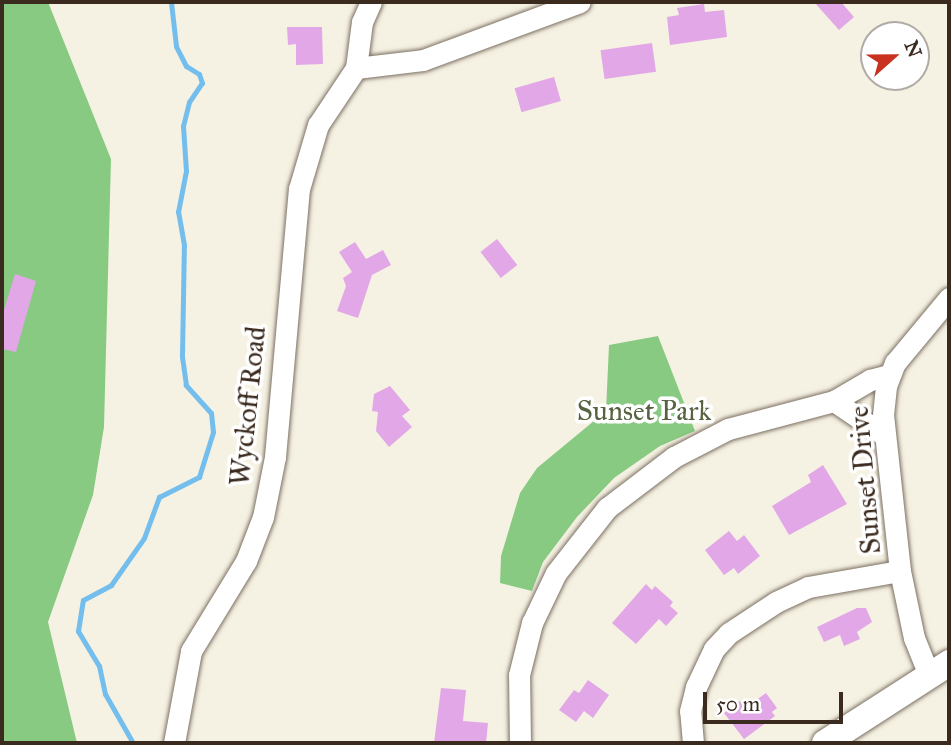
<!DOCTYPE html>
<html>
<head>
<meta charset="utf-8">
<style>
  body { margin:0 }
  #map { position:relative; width:951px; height:745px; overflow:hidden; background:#f6f2e3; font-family:"IM FELL Great Primer",serif }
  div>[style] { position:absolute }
  .green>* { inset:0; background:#88ca82 }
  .stream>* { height:5px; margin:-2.5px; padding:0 2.5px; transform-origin:2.5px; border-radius:2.5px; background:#74beed }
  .building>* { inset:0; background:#e1a7e6; transform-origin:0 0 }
  .roads { filter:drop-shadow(0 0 2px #7c7063) drop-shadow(0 0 2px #7c7063) }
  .minor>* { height:21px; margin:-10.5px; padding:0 10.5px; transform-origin:10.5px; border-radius:10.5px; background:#fff }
  .tertiary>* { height:26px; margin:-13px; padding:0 13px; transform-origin:13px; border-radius:13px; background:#fff }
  span { translate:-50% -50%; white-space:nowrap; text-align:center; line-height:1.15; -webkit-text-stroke:7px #fff; paint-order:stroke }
  .street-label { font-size:28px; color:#3b2a1e }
  .park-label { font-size:28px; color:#566241 }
  .frame { position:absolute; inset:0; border:4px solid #3b2a1e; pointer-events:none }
  .north { position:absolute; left:860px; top:21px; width:70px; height:70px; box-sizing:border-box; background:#fff; border:2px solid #b1aaa5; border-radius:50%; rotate:69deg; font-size:19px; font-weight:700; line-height:28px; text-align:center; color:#3b2a1e }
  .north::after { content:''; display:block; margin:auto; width:24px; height:32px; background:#c8321e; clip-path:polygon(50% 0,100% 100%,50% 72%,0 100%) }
  .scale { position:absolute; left:703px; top:692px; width:140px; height:32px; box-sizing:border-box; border:4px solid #3b2a1e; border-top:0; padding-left:9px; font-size:21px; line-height:24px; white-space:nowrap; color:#3b2a1e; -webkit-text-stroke:5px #fff; paint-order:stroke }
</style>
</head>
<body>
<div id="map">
  <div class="green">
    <div style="clip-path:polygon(2px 2px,48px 2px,111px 159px,104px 427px,93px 495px,48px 622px,77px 743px,2px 743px)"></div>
    <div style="clip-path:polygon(658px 336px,695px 431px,660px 446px,614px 478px,577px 517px,543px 562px,532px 591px,500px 583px,501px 556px,520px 493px,537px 468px,606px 411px,609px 345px)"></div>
  </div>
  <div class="stream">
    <div style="left:133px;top:743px;width:56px;rotate:-119.7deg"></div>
    <div style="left:105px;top:694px;width:29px;rotate:-102deg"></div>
    <div style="left:99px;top:666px;width:41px;rotate:-121deg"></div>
    <div style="left:78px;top:631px;width:31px;rotate:-81deg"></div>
    <div style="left:83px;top:600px;width:32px;rotate:-28deg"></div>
    <div style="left:111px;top:585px;width:57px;rotate:-54.9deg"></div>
    <div style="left:144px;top:538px;width:44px;rotate:-69.9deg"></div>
    <div style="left:159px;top:497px;width:45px;rotate:-26.6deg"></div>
    <div style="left:199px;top:477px;width:47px;rotate:-72.7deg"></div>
    <div style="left:213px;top:432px;width:19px;rotate:-96deg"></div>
    <div style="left:211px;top:413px;width:38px;rotate:-132deg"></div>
    <div style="left:186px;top:385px;width:30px;rotate:-98deg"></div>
    <div style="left:182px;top:355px;width:110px;rotate:-89deg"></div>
    <div style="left:184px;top:245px;width:34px;rotate:-100deg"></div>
    <div style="left:178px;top:212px;width:42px;rotate:-79deg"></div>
    <div style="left:186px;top:171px;width:45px;rotate:-93.8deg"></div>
    <div style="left:183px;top:126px;width:25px;rotate:-76deg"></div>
    <div style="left:189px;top:102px;width:23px;rotate:-56deg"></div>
    <div style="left:202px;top:83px;width:9px;rotate:-108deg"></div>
    <div style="left:199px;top:74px;width:15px;rotate:-148deg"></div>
    <div style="left:186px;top:66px;width:22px;rotate:-117deg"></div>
    <div style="left:176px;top:46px;width:44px;rotate:-96.5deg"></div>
  </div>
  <div class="building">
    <div style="clip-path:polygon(814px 2px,841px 2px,854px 17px,839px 30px)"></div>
    <div style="clip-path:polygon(704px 4px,705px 12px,724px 10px,727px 37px,670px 45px,667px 17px,679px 15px,677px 8px)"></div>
    <div style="clip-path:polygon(287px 27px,322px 27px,323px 64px,296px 65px,296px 44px,288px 45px)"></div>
    <div style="left:652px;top:43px;width:29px;height:52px;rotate:82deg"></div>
    <div style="left:554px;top:77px;width:25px;height:41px;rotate:74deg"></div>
    <div style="left:497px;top:239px;width:33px;height:21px;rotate:52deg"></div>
    <div style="clip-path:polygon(355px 242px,366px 259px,383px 250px,391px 265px,372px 275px,358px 318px,337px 311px,346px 286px,343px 278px,352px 272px,339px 252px)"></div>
    <div style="clip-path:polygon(15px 274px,36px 281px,16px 352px,2px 349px,2px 316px)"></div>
    <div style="clip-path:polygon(390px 386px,410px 410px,402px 416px,412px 427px,389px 447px,376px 431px,378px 412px,372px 411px,374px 394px)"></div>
    <div style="clip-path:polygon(823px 465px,847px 504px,789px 535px,772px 506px,811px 482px,808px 475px)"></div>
    <div style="clip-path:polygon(729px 531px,737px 541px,744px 535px,760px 556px,738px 574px,734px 568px,724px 575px,705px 550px)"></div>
    <div style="clip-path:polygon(646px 584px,652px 590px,655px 586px,673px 602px,670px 606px,678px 613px,666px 626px,659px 619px,636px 644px,612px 623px)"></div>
    <div style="clip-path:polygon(857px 608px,866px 608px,872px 622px,857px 632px,860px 639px,844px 646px,840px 635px,824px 642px,817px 627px)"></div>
    <div style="clip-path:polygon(588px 680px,609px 695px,593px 718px,584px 711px,576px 722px,559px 710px,574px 690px,579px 693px)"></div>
    <div style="clip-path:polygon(441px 688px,466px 690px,463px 721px,488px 723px,486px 743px,434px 743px)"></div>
    <div style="clip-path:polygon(766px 693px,777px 708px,772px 712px,775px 716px,744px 739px,724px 713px,740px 701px,745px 708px)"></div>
  </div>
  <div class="roads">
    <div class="minor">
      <div style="left:356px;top:68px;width:67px;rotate:-6.8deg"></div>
      <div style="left:423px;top:60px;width:167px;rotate:-20.3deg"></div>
      <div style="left:834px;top:401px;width:60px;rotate:34.2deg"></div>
      <div style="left:929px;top:675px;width:40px;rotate:-112deg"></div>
      <div style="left:914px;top:638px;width:68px;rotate:-101.8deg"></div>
      <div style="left:900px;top:571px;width:157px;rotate:-96.2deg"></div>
      <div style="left:883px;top:415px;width:29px;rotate:-84deg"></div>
      <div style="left:886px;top:386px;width:25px;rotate:-69deg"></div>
      <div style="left:895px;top:363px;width:85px;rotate:-50.3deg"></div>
      <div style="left:174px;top:743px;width:94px;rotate:-79.5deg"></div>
      <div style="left:191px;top:651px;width:105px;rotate:-58.6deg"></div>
      <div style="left:246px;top:561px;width:47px;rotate:-68.9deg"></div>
      <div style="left:263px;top:517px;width:61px;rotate:-78.7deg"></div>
      <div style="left:275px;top:457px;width:269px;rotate:-84.9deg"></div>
      <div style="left:299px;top:189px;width:67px;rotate:-73.5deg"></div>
      <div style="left:318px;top:125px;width:69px;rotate:-56.3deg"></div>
      <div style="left:356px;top:68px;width:46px;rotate:-82.6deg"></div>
      <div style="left:362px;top:22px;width:22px;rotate:-66deg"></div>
      <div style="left:520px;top:743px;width:68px;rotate:-90.8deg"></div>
      <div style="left:519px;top:675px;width:54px;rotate:-76deg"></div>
      <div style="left:532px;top:623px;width:55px;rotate:-64.4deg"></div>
      <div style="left:556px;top:573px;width:83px;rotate:-51.9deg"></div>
      <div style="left:607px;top:508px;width:84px;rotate:-37.3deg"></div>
      <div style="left:674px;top:457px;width:61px;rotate:-27.4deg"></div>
      <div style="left:728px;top:429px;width:110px;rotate:-14.8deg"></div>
      <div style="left:834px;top:401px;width:42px;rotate:-30.3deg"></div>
      <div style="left:870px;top:380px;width:20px;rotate:-15deg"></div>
      <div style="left:693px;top:743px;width:32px;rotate:-95deg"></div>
      <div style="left:690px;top:711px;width:25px;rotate:-76deg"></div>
      <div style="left:696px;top:687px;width:42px;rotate:-64.7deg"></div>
      <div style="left:714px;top:649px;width:22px;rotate:-47deg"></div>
      <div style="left:729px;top:633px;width:56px;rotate:-33.4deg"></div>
      <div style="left:776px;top:602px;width:35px;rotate:-25deg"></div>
      <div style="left:808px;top:587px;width:93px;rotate:-9.9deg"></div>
    </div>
    <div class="tertiary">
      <div style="left:825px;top:743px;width:148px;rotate:-32.8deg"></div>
    </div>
  </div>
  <div class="street-label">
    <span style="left:248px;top:406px;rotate:-84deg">Wyckoff Road</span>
    <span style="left:865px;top:480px;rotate:-95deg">Sunset Drive</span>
  </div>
  <div class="park-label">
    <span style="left:644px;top:411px">Sunset Park</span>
  </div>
  <div class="frame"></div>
  <div class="north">N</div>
  <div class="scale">50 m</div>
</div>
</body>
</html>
